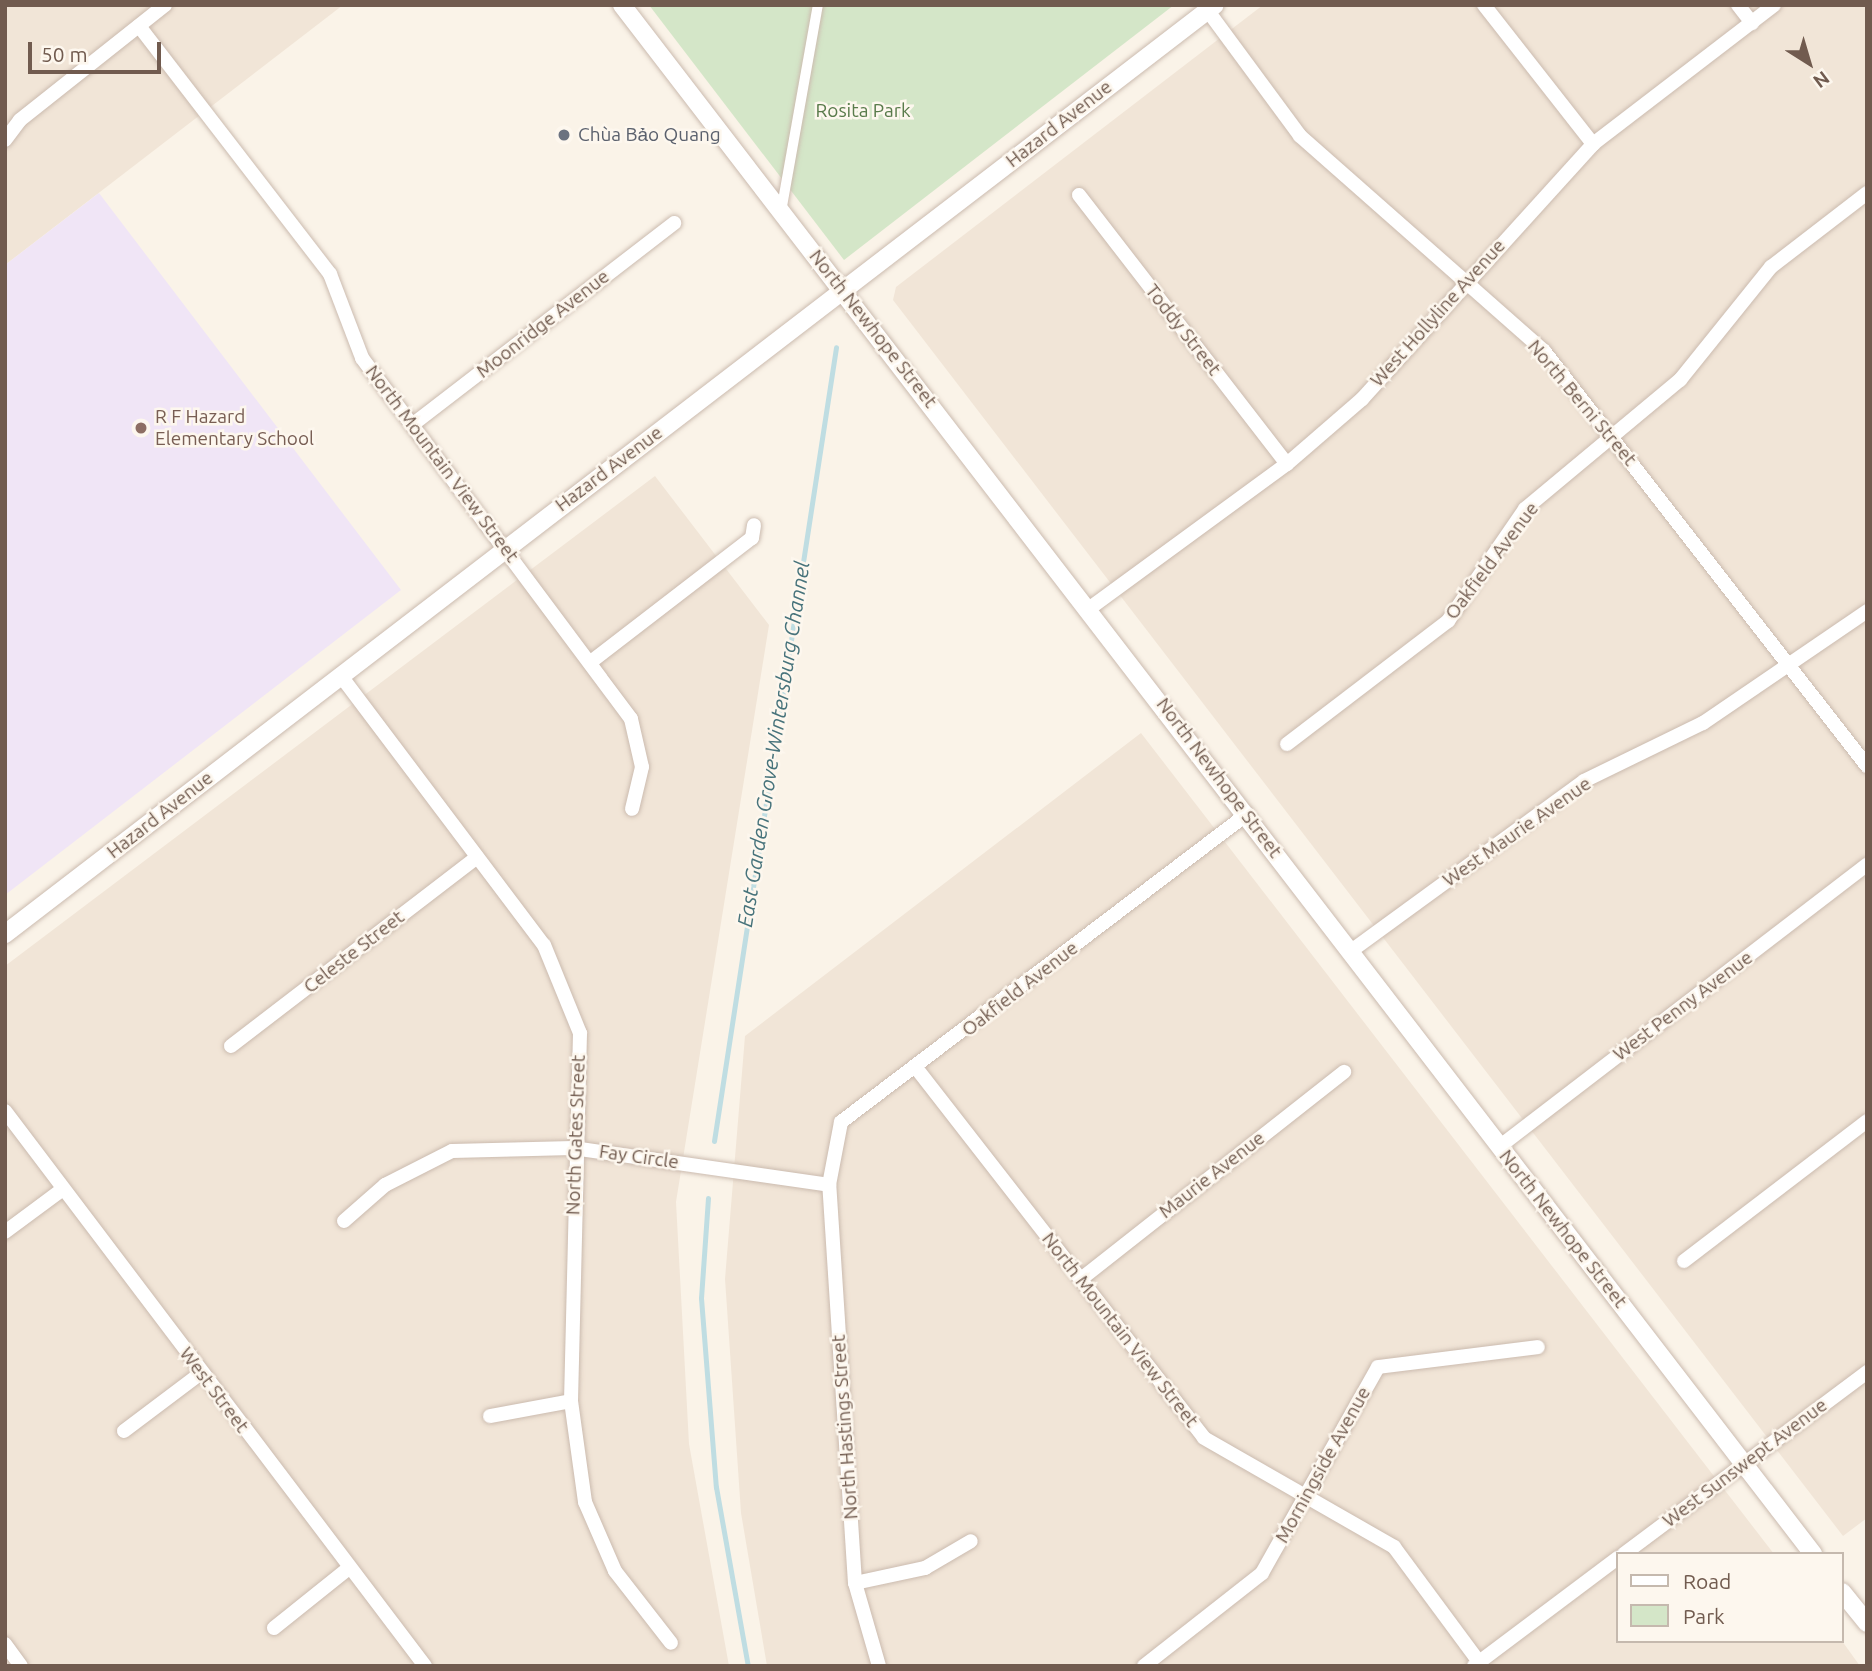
<!DOCTYPE html>
<html>
<head>
<meta charset="utf-8">
<style>
  body { margin:0 }
  #map { position:relative; width:1872px; height:1671px; overflow:hidden; background:#faf3e8; font-family:Ubuntu,sans-serif }
  div>[style] { position:absolute }
  .residential>* { inset:0; background:#f1e5d7 }
  .education>* { inset:0; background:#f0e5f6 }
  .green>* { inset:0; background:#d4e6c8 }
  .stream>* { height:5px; margin:-2.5px; padding:0 2.5px; transform-origin:2.5px; border-radius:2.5px; background:#bfdde2 }
  .roads { filter:drop-shadow(0 0 2px #cbbbaf) drop-shadow(0 0 2px #cbbbaf) }
  .pedestrian>* { height:10px; margin:-5px; padding:0 5px; transform-origin:5px; border-radius:5px; background:#fff }
  .minor>* { height:14px; margin:-7px; padding:0 7px; transform-origin:7px; border-radius:7px; background:#fff }
  .tertiary>* { height:18px; margin:-9px; padding:0 9px; transform-origin:9px; border-radius:9px; background:#fff }
  .dots>* { width:19px; height:19px; translate:-50% -50%; box-sizing:border-box; border:4px solid #fdf7ee; border-radius:50% }
  span { translate:-50% -50%; white-space:nowrap; text-align:center; line-height:1.15; -webkit-text-stroke:5px #fdf7ee; paint-order:stroke }
  .park-label { font-size:19px; color:#597b4b }
  .street-label { font-size:19px; color:#715b4f }
  .worship-label { font-size:19px; color:#5b616d }
  .left { translate:0 -50%; text-align:left }
  .education-label { font-size:19px; color:#785e54 }
  .water-label { font-size:21px; color:#47737b; font-style:italic }
  .frame { position:absolute; inset:0; border:7px solid #715b4f; pointer-events:none }
  .legend { position:absolute; left:1616px; top:1552px; width:228px; height:91px; box-sizing:border-box; background:#fdf7ee; border:2px solid #c5b9ae; margin:0; padding:9px 12px; list-style:none; font-size:21px; color:#715b4f }
  .legend li { display:flex; align-items:center; gap:14px; height:35px }
  .legend b { width:35px; border:2px solid #c5b9ae }
  .north { position:absolute; left:1774px; top:28px; width:70px; height:70px; -webkit-text-stroke:5px #fdf7ee; paint-order:stroke; rotate:143deg; font-size:19px; font-weight:700; line-height:28px; text-align:center; color:#715b4f }
  .north::after { content:''; display:block; margin:auto; width:24px; height:32px; background:#715b4f; clip-path:polygon(50% 0,100% 100%,50% 72%,0 100%) }
  .scale { position:absolute; left:28px; top:42px; width:133px; height:32px; box-sizing:border-box; border:4px solid #715b4f; border-top:0; padding-left:9px; font-size:21px; line-height:24px; white-space:nowrap; color:#715b4f; -webkit-text-stroke:5px #fdf7ee; paint-order:stroke }
</style>
</head>
<body>
<div id="map">
  <div class="residential">
    <div style="clip-path:polygon(5px 5px,343px 5px,5px 265px)"></div>
    <div style="clip-path:polygon(1263px 5px,1867px 5px,1867px 1518px,1843px 1536px,893px 300px,896px 287px)"></div>
    <div style="clip-path:polygon(655px 476px,769px 625px,676px 1202px,689px 1444px,729px 1666px,5px 1666px,5px 966px)"></div>
    <div style="clip-path:polygon(1141px 733px,1774px 1554px,1618px 1554px,1618px 1641px,1842px 1641px,1860px 1666px,767px 1666px,741px 1513px,725px 1279px,745px 1036px)"></div>
  </div>
  <div class="education">
    <div style="clip-path:polygon(99px 193px,401px 590px,5px 895px,5px 265px)"></div>
  </div>
  <div class="green">
    <div style="clip-path:polygon(649px 5px,1174px 5px,844px 260px)"></div>
  </div>
  <div class="stream">
    <div style="left:714px;top:1141px;width:803px;rotate:-81.26deg"></div>
    <div style="left:708px;top:1198px;width:100px;rotate:94deg"></div>
    <div style="left:701px;top:1298px;width:190px;rotate:85.5deg"></div>
    <div style="left:716px;top:1487px;width:182px;rotate:79.9deg"></div>
  </div>
  <div class="roads">
    <div class="pedestrian">
      <div style="left:781px;top:212px;width:210px;rotate:-79.9deg"></div>
    </div>
    <div class="minor">
      <div style="left:1484px;top:5px;width:177px;rotate:51.9deg"></div>
      <div style="left:1738px;top:5px;width:23px;rotate:52deg"></div>
      <div style="left:1208px;top:11px;width:155px;rotate:53.6deg"></div>
      <div style="left:1300px;top:136px;width:325px;rotate:41.4deg"></div>
      <div style="left:1544px;top:351px;width:526px;rotate:52.11deg"></div>
      <div style="left:139px;top:26px;width:313px;rotate:52.4deg"></div>
      <div style="left:330px;top:274px;width:90px;rotate:69.1deg"></div>
      <div style="left:362px;top:358px;width:450px;rotate:53.3deg"></div>
      <div style="left:631px;top:719px;width:49px;rotate:77.1deg"></div>
      <div style="left:642px;top:767px;width:43px;rotate:103.4deg"></div>
      <div style="left:5px;top:140px;width:25px;rotate:-53deg"></div>
      <div style="left:20px;top:120px;width:185px;rotate:-38.4deg"></div>
      <div style="left:1079px;top:195px;width:340px;rotate:52.3deg"></div>
      <div style="left:412px;top:425px;width:331px;rotate:-37.6deg"></div>
      <div style="left:1090px;top:608px;width:244px;rotate:-36.2deg"></div>
      <div style="left:1287px;top:464px;width:99px;rotate:-40.9deg"></div>
      <div style="left:1362px;top:399px;width:344px;rotate:-47.8deg"></div>
      <div style="left:1593px;top:144px;width:228px;rotate:-37.5deg"></div>
      <div style="left:592px;top:661px;width:202px;rotate:-37.6deg"></div>
      <div style="left:752px;top:538px;width:13px;rotate:-81deg"></div>
      <div style="left:341px;top:676px;width:337px;rotate:53deg"></div>
      <div style="left:544px;top:945px;width:95px;rotate:67.8deg"></div>
      <div style="left:580px;top:1033px;width:368px;rotate:91.4deg"></div>
      <div style="left:571px;top:1401px;width:102px;rotate:82.1deg"></div>
      <div style="left:585px;top:1502px;width:75px;rotate:66.5deg"></div>
      <div style="left:615px;top:1571px;width:91px;rotate:52.1deg"></div>
      <div style="left:1287px;top:744px;width:203px;rotate:-37.4deg"></div>
      <div style="left:1448px;top:621px;width:136px;rotate:-55.5deg"></div>
      <div style="left:1525px;top:509px;width:202px;rotate:-39.8deg"></div>
      <div style="left:1680px;top:380px;width:145px;rotate:-51.2deg"></div>
      <div style="left:1771px;top:267px;width:121px;rotate:-37.6deg"></div>
      <div style="left:1351px;top:951px;width:288px;rotate:-36.1deg"></div>
      <div style="left:1584px;top:781px;width:132px;rotate:-26deg"></div>
      <div style="left:1703px;top:723px;width:199px;rotate:-34.3deg"></div>
      <div style="left:231px;top:1046px;width:310px;rotate:-37.5deg"></div>
      <div style="left:917px;top:1069px;width:467px;rotate:52.1deg"></div>
      <div style="left:1204px;top:1438px;width:219px;rotate:29.8deg"></div>
      <div style="left:1394px;top:1547px;width:143px;rotate:53.5deg"></div>
      <div style="left:5px;top:1111px;width:696px;rotate:52.88deg"></div>
      <div style="left:1499px;top:1147px;width:464px;rotate:-37.5deg"></div>
      <div style="left:344px;top:1221px;width:55px;rotate:-41.3deg"></div>
      <div style="left:385px;top:1185px;width:75px;rotate:-26.9deg"></div>
      <div style="left:452px;top:1151px;width:121px;rotate:-1.4deg"></div>
      <div style="left:573px;top:1148px;width:259px;rotate:8.2deg"></div>
      <div style="left:5px;top:1232px;width:72px;rotate:-36.6deg"></div>
      <div style="left:1684px;top:1261px;width:230px;rotate:-37.4deg"></div>
      <div style="left:1081px;top:1279px;width:335px;rotate:-38.2deg"></div>
      <div style="left:490px;top:1416px;width:82px;rotate:-10.5deg"></div>
      <div style="left:124px;top:1431px;width:96px;rotate:-37deg"></div>
      <div style="left:1624px;top:1554px;width:304px;rotate:-36.8deg"></div>
      <div style="left:855px;top:1583px;width:72px;rotate:-12.1deg"></div>
      <div style="left:925px;top:1568px;width:53px;rotate:-30.4deg"></div>
      <div style="left:274px;top:1628px;width:96px;rotate:-38.7deg"></div>
      <div style="left:5px;top:1644px;width:27px;rotate:54deg"></div>
      <div style="left:879px;top:1666px;width:86px;rotate:-106.1deg"></div>
      <div style="left:855px;top:1583px;width:399px;rotate:-93.7deg"></div>
      <div style="left:829px;top:1185px;width:64px;rotate:-79.2deg"></div>
      <div style="left:841px;top:1122px;width:510px;rotate:-37.18deg"></div>
      <div style="left:1144px;top:1666px;width:150px;rotate:-38.2deg"></div>
      <div style="left:1262px;top:1573px;width:236px;rotate:-60.6deg"></div>
      <div style="left:1378px;top:1367px;width:161px;rotate:-7.1deg"></div>
      <div style="left:1474px;top:1666px;width:180px;rotate:-36.9deg"></div>
    </div>
    <div class="tertiary">
      <div style="left:622px;top:5px;width:1954px;rotate:52.44deg"></div>
      <div style="left:5px;top:934px;width:1525px;rotate:-37.52deg"></div>
      <div style="left:1842px;top:1592px;width:40px;rotate:51deg"></div>
    </div>
  </div>
  <div class="dots">
    <div style="left:564px;top:135px;background:#6b7280"></div>
    <div style="left:141px;top:428px;background:#8d6e63"></div>
  </div>
  <div class="park-label">
    <span style="left:863px;top:111px">Rosita Park</span>
  </div>
  <div class="street-label">
    <span style="left:1059px;top:124px;rotate:-38deg">Hazard Avenue</span>
    <span style="left:1438px;top:313px;rotate:-48deg">West Hollyline Avenue</span>
    <span style="left:543px;top:324px;rotate:-38deg">Moonridge Avenue</span>
    <span style="left:873px;top:329px;rotate:52deg">North Newhope Street</span>
    <span style="left:1183px;top:330px;rotate:52deg">Toddy Street</span>
    <span style="left:1582px;top:403px;rotate:50deg">North Berni Street</span>
    <span style="left:442px;top:464px;rotate:53deg">North Mountain View Street</span>
    <span style="left:609px;top:469px;rotate:-37deg">Hazard Avenue</span>
    <span style="left:1492px;top:561px;rotate:-53deg">Oakfield Avenue</span>
    <span style="left:1219px;top:778px;rotate:53deg">North Newhope Street</span>
    <span style="left:160px;top:815px;rotate:-38deg">Hazard Avenue</span>
    <span style="left:1517px;top:832px;rotate:-35deg">West Maurie Avenue</span>
    <span style="left:354px;top:952px;rotate:-38deg">Celeste Street</span>
    <span style="left:1020px;top:989px;rotate:-38deg">Oakfield Avenue</span>
    <span style="left:1683px;top:1006px;rotate:-37deg">West Penny Avenue</span>
    <span style="left:576px;top:1135px;rotate:-88deg">North Gates Street</span>
    <span style="left:639px;top:1157px;rotate:8deg">Fay Circle</span>
    <span style="left:1212px;top:1175px;rotate:-38deg">Maurie Avenue</span>
    <span style="left:1563px;top:1229px;rotate:52deg">North Newhope Street</span>
    <span style="left:1120px;top:1330px;rotate:52deg">North Mountain View Street</span>
    <span style="left:214px;top:1390px;rotate:53deg">West Street</span>
    <span style="left:845px;top:1427px;rotate:-94deg">North Hastings Street</span>
    <span style="left:1745px;top:1463px;rotate:-37deg">West Sunswept Avenue</span>
    <span style="left:1323px;top:1465px;rotate:-61deg">Morningside Avenue</span>
  </div>
  <div class="worship-label">
    <span class="left" style="left:578px;top:135px">Chùa Bảo Quang</span>
  </div>
  <div class="education-label">
    <span class="left" style="left:155px;top:428px">R F Hazard<br>Elementary School</span>
  </div>
  <div class="water-label">
    <span style="left:773px;top:744px;rotate:-81deg">East Garden Grove-Wintersburg Channel</span>
  </div>
  <div class="frame"></div>
  <ul class="legend">
  <li><b style="height:9px;background:#fff"></b>Road</li>
  <li><b style="height:19px;background:#d4e6c8"></b>Park</li>
  </ul>
  <div class="north">N</div>
  <div class="scale">50 m</div>
</div>
</body>
</html>
